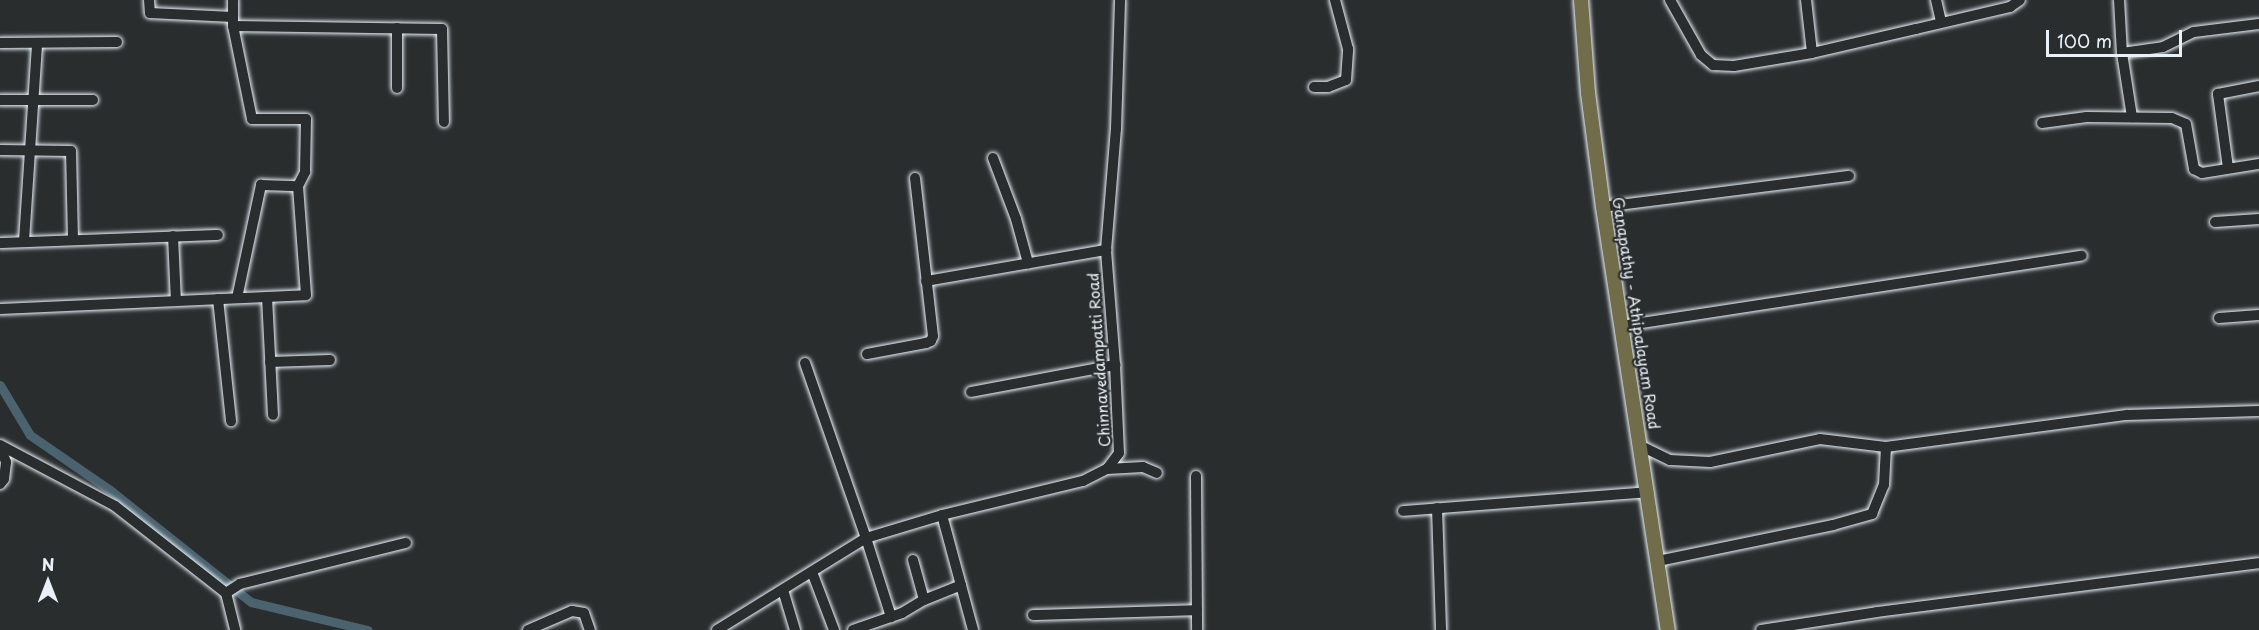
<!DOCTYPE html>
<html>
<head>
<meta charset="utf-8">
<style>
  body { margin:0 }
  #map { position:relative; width:2259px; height:630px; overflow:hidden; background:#2a2d2e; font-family:"Playpen Sans",sans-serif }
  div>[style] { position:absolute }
  .canal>* { height:9px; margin:-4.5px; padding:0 4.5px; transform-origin:4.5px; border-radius:4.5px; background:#4a636f }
  .roads { filter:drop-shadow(0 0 2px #e8f1f8) drop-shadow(0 0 2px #e8f1f8) }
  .minor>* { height:10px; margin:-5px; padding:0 5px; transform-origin:5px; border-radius:5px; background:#2a2d2e }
  .major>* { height:14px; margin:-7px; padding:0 7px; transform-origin:7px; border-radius:7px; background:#716d4b }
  span { translate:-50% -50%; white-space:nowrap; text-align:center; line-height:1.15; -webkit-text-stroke:4.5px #2a2d2e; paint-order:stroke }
  .street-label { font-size:15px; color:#e8f1f8 }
  .north { position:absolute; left:18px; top:552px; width:60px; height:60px; -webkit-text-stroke:4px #2a2d2e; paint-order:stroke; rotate:0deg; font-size:16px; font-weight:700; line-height:24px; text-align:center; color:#e8f1f8 }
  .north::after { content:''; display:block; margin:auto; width:21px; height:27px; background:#e8f1f8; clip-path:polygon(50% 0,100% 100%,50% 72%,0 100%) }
  .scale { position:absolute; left:2046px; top:30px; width:136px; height:27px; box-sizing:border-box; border:3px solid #e8f1f8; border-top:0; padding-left:8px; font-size:18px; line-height:21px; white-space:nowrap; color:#e8f1f8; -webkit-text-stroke:4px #2a2d2e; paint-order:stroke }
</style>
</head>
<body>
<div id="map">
  <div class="canal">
    <div style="left:0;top:385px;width:58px;rotate:59deg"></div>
    <div style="left:30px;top:435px;width:97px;rotate:34.5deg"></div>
    <div style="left:110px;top:490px;width:180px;rotate:38.5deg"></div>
    <div style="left:251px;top:602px;width:120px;rotate:13.5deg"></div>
  </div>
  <div class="roads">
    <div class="minor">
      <div style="left:149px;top:0;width:13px;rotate:86deg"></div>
      <div style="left:150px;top:13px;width:83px;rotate:2.8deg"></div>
      <div style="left:233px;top:0;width:26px;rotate:90deg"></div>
      <div style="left:233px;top:26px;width:209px;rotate:0.8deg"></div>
      <div style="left:442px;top:29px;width:93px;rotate:88.8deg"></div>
      <div style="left:1670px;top:0;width:63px;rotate:60.6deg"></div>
      <div style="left:1701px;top:55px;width:16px;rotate:40deg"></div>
      <div style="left:1713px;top:65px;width:21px;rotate:3deg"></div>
      <div style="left:1734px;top:66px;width:79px;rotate:-9.5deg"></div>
      <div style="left:1812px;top:53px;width:107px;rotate:-13deg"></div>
      <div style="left:1916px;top:29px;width:97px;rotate:-13.2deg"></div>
      <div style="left:2010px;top:7px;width:12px;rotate:-35deg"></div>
      <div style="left:1806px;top:0;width:53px;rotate:83.5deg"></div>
      <div style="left:1936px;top:0;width:22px;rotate:77deg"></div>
      <div style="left:2119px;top:0;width:53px;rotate:86.8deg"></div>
      <div style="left:2122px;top:53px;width:65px;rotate:81.1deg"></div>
      <div style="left:0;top:43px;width:117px;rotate:-0.5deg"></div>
      <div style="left:2122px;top:53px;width:41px;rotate:-8.3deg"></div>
      <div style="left:2163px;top:47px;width:34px;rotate:-26deg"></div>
      <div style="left:2194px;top:32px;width:65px;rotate:-7deg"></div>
      <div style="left:1314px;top:87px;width:14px"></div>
      <div style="left:1328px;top:87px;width:19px;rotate:-21deg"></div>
      <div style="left:1346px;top:80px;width:31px;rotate:-86deg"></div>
      <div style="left:1348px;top:49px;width:51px;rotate:-104.9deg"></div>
      <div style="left:397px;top:88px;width:60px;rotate:-90deg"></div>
      <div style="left:0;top:100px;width:93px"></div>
      <div style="left:2042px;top:123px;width:45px;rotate:-7.6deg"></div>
      <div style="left:2087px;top:117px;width:85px;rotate:0.7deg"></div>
      <div style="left:2172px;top:118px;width:15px;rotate:23deg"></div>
      <div style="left:2186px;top:124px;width:46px;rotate:79.9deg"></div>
      <div style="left:2194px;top:169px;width:9px;rotate:27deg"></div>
      <div style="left:2202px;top:173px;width:58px;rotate:-9deg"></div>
      <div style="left:0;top:150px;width:71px;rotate:0.8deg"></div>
      <div style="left:71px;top:151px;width:88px;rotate:88.7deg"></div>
      <div style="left:993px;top:158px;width:65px;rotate:69.3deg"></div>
      <div style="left:1016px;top:219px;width:46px;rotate:74.7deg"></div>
      <div style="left:2228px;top:168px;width:75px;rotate:-97.7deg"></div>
      <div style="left:2218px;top:94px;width:42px;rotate:-11deg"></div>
      <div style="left:1603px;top:207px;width:248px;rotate:-7.2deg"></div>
      <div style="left:2215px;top:222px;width:44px;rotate:-3.9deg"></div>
      <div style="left:173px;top:236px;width:65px;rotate:87.4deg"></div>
      <div style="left:24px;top:241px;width:198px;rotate:-86.2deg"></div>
      <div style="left:0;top:243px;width:218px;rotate:-2.1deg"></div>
      <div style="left:926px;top:281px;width:183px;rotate:-9.8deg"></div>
      <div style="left:267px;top:297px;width:118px;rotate:87.1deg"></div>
      <div style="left:237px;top:298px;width:116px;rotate:-78deg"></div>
      <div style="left:261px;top:185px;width:37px;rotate:2deg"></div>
      <div style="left:218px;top:299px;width:123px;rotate:83.9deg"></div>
      <div style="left:0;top:309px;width:306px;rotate:-2.6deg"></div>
      <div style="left:306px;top:295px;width:109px;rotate:-94.2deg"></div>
      <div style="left:298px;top:186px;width:16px;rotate:-63deg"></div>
      <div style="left:305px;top:172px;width:53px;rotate:-88.9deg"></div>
      <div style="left:306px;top:119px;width:54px;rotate:180deg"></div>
      <div style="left:252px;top:119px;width:95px;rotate:-101.5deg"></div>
      <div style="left:2219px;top:318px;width:40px;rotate:-4.3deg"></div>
      <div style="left:1622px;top:326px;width:465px;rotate:-8.7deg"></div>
      <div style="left:867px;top:354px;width:60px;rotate:-10.6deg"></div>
      <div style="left:926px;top:343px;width:5px;rotate:-22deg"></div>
      <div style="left:931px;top:341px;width:5px;rotate:-68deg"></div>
      <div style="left:933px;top:336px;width:159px;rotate:-96.5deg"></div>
      <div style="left:270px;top:362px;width:60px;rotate:-1.9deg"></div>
      <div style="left:805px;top:363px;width:185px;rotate:70.8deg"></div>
      <div style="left:866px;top:538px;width:83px;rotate:72.4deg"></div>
      <div style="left:971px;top:392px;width:147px;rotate:-10.6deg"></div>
      <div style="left:0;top:445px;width:130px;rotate:27.9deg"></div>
      <div style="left:115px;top:506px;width:141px;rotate:38.1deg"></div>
      <div style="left:226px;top:593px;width:38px;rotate:76deg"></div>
      <div style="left:1641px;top:446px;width:32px;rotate:26deg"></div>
      <div style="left:1670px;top:460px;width:40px;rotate:2.9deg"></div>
      <div style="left:1710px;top:462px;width:112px;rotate:-11.8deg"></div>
      <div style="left:1820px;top:439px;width:66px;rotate:6.9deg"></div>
      <div style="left:1107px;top:469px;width:36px;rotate:-3deg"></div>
      <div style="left:1143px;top:467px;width:15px;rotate:23deg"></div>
      <div style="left:1196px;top:476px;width:154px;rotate:89.6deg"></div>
      <div style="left:0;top:484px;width:6px;rotate:-51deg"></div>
      <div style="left:4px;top:479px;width:17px;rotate:-83deg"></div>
      <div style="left:6px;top:462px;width:17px;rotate:-111deg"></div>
      <div style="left:1437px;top:508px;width:122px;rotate:88.1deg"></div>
      <div style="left:1403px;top:511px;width:246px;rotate:-4.4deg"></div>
      <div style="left:942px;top:515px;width:119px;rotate:74.9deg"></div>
      <div style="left:913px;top:560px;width:41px;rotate:74.6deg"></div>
      <div style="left:1658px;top:561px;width:179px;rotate:-11.6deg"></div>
      <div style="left:1833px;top:525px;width:41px;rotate:-15.8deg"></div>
      <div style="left:1872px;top:514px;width:31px;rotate:-68deg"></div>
      <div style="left:1884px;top:485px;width:38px;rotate:-87deg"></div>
      <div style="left:1886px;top:447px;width:243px;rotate:-7.6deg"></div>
      <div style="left:2127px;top:415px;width:132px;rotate:-1.7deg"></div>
      <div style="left:812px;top:572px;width:62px;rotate:69.2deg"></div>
      <div style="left:783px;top:590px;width:42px;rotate:73.3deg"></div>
      <div style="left:226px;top:593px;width:17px;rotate:-33deg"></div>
      <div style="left:240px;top:584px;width:171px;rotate:-13.9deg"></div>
      <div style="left:1033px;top:615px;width:164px;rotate:-1.7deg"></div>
      <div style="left:528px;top:630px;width:48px;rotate:-23.4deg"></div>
      <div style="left:572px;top:611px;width:12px;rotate:9deg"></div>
      <div style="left:584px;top:613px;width:18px;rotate:71deg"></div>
      <div style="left:717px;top:630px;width:175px;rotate:-31.7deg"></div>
      <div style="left:866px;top:538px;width:79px;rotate:-16.8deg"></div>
      <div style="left:942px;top:515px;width:145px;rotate:-13.6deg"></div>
      <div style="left:1083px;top:481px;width:27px;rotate:-27deg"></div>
      <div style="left:1107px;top:469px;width:20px;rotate:-53deg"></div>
      <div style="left:1119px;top:453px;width:88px;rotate:-92.6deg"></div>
      <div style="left:1115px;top:365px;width:115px;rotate:-94.5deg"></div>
      <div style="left:1106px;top:250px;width:121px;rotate:-85.3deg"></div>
      <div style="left:1116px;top:129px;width:129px;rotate:-88.2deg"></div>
      <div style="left:853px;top:630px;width:52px;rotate:-19.1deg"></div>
      <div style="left:902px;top:613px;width:26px;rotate:-31deg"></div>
      <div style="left:924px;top:600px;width:40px;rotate:-22deg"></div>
      <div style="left:1761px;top:630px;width:117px;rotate:-8.8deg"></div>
      <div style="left:1877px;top:612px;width:385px;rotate:-7.3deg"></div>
    </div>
    <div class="major">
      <div style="left:1581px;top:0;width:93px;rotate:85.7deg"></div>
      <div style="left:1588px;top:93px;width:115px;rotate:82.5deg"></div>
      <div style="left:1603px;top:207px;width:428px;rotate:81.3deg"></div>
    </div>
  </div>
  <div class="street-label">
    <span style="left:1637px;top:313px;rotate:81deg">Ganapathy - Athipalayam Road</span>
    <span style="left:1098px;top:360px;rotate:-94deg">Chinnavedampatti Road</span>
  </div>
  <div class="north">N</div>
  <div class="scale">100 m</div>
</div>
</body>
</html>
